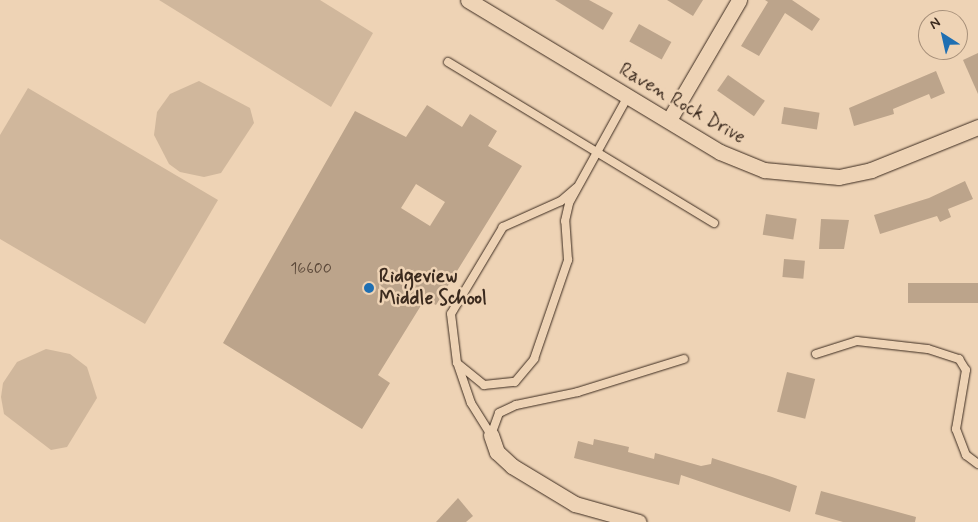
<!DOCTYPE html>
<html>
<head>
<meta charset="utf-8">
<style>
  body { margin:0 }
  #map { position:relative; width:978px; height:522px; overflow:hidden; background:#eed3b5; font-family:Mynerve,sans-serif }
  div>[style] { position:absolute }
  .green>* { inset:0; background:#d0b79c }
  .building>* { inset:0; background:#bca48b; transform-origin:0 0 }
  .roads { filter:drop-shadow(0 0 1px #3b2a1e) drop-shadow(0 0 1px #3b2a1e) }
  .lane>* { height:8px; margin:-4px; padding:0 4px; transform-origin:4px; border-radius:4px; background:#eed3b5 }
  .street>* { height:15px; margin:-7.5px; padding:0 7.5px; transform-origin:7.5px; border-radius:7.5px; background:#eed3b5 }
  .dots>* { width:14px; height:14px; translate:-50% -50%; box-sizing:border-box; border:2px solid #eed3b5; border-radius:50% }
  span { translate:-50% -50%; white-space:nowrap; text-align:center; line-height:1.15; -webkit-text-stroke:5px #eed3b5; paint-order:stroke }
  .number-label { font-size:16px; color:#5b4839 }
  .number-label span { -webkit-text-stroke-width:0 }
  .street-label { font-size:19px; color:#3b2a1e }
  .poi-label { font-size:19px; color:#3b2a1e; font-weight:700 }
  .left { translate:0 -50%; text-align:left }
  .north { position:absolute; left:918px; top:10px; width:50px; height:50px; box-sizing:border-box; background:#eed3b5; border:1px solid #a68f79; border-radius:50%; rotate:325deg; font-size:14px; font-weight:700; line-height:20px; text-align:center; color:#3b2a1e }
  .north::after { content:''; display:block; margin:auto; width:18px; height:22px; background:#1f6fb2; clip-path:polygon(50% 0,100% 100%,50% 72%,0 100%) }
</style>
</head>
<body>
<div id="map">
  <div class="green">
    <div style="clip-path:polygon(159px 0,320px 0,373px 33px,331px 107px)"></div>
    <div style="clip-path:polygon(199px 81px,250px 108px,254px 123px,221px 173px,204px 177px,180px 172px,169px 164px,154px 135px,157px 112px,170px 94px)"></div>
    <div style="clip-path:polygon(28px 88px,218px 200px,145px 324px,0 239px,0 135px)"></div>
    <div style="clip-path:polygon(46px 349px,70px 354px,87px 367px,97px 398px,67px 447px,51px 450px,4px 414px,1px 397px,3px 383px,17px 362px)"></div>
  </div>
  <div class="building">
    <div style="clip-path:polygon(555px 0,589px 0,613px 13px,603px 30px)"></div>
    <div style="clip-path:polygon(667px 0,703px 0,693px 16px)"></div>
    <div style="clip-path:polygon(765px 0,792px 0,820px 19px,812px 31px,785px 13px,759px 56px,741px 46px,768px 2px)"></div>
    <div style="left:639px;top:24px;width:37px;height:20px;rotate:29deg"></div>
    <div style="clip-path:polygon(978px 53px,978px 94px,963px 60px)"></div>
    <div style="clip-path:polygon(936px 71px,945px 93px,931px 99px,929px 94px,893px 109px,894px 114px,854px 126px,849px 108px)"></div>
    <div style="left:728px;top:75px;width:45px;height:19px;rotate:35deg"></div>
    <div style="clip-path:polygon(evenodd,427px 105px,462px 127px,470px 114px,497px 131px,488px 146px,522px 166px,436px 305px,425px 299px,378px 375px,390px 383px,362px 429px,223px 343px,355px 111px,406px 137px,427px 105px,416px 184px,445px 202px,430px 226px,401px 208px,416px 184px)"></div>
    <div style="left:784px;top:107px;width:36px;height:17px;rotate:9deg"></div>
    <div style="clip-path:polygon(965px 181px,973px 199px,948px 209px,951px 217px,940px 222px,937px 216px,880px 234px,874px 215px,929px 198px)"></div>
    <div style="left:766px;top:214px;width:31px;height:21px;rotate:9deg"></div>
    <div style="clip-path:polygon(821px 219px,849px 220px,844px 249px,819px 249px)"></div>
    <div style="left:784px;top:259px;width:21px;height:18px;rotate:5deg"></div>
    <div style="left:978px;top:283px;width:20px;height:70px;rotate:90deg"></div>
    <div style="left:787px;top:372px;width:29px;height:41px;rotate:14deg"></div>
    <div style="clip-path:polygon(594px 439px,629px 447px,628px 452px,654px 459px,655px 453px,701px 466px,711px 464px,712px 458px,772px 477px,797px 486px,790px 512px,681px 475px,679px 485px,574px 458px,578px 441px,593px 445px)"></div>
    <div style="clip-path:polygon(821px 491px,916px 517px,915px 522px,843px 522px,815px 514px)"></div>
    <div style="clip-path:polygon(458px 498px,473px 516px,466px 522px,436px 522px)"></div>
  </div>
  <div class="roads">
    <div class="lane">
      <div style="left:448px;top:62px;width:311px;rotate:31.2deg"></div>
      <div style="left:576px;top:188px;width:20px;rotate:139deg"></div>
      <div style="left:561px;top:201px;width:64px;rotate:155.9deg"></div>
      <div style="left:503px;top:227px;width:101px;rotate:120.9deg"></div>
      <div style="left:451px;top:314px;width:49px;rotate:83deg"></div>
      <div style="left:457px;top:363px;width:35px;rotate:39deg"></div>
      <div style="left:484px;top:385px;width:31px;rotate:-6deg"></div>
      <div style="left:515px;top:382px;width:30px;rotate:-50deg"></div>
      <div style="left:534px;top:359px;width:105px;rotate:-71deg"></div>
      <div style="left:568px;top:260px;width:39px;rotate:-94deg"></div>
      <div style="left:565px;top:221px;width:18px;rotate:-77deg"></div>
      <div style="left:569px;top:203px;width:122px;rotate:-61.1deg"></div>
      <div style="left:816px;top:354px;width:43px;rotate:-17.6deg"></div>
      <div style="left:857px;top:341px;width:71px;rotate:6.4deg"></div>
      <div style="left:928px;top:349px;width:33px;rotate:18deg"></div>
      <div style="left:959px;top:359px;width:13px;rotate:58deg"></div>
      <div style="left:966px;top:370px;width:60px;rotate:99.6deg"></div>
      <div style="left:956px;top:429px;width:28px;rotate:69deg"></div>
      <div style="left:966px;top:455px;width:15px;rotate:37deg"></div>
      <div style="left:458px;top:365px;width:40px;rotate:71.1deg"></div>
      <div style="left:471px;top:403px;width:38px;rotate:58deg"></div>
      <div style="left:491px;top:435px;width:23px;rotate:-70deg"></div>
      <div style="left:499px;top:413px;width:19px;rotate:-25deg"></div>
      <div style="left:516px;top:405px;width:63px;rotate:-11.8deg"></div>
      <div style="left:578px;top:392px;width:111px;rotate:-17.3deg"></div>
    </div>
    <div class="street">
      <div style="left:468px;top:0;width:294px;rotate:31.1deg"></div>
      <div style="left:720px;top:152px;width:48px;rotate:22.2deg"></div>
      <div style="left:764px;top:170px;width:75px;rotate:5.3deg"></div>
      <div style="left:839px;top:177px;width:33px;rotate:-12deg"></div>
      <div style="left:871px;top:170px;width:115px;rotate:-21.9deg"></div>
      <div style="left:669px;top:120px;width:139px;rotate:-59.7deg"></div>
      <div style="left:491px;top:435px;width:18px;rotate:71deg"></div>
      <div style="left:497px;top:452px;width:21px;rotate:43deg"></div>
      <div style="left:512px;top:466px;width:74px;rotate:31.1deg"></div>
      <div style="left:575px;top:504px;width:66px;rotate:15.7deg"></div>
    </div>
  </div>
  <div class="dots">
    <div style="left:369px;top:288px;background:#1f6fb2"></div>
  </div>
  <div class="number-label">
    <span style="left:311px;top:269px">16600</span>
  </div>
  <div class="street-label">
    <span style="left:682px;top:104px;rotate:30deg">Raven Rock Drive</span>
  </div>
  <div class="poi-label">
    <span class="left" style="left:379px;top:288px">Ridgeview<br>Middle School</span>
  </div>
  <div class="north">N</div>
</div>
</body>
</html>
